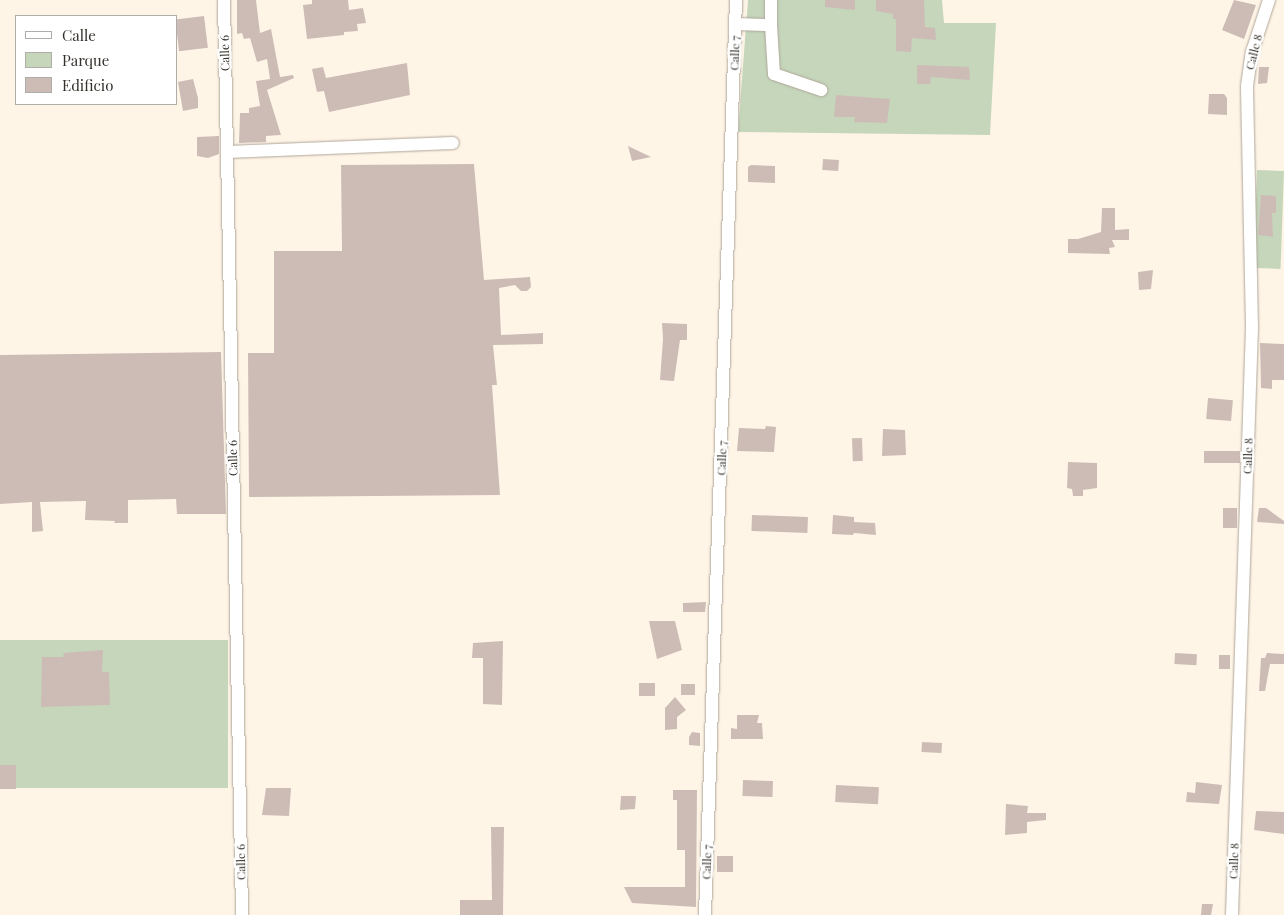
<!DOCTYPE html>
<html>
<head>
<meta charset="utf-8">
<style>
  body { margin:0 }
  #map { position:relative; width:1284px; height:915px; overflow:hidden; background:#fff5e7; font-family:"Playfair Display",serif }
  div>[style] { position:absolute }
  .green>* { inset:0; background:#c5d6bb; transform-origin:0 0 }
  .building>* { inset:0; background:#cdbcb6; transform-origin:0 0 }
  .roads { filter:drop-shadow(0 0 1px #afa699) drop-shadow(0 0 1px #afa699) }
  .minor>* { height:12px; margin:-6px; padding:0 6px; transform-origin:6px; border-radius:6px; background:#fff }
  span { translate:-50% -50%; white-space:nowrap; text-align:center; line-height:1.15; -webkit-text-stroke:4.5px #fff; paint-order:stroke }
  .street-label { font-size:12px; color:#34312b }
  .legend { position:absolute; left:15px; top:15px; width:162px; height:90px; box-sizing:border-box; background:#fff; border:1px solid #aeadaa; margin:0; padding:6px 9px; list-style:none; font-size:15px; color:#34312b }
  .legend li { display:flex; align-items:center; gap:10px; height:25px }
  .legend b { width:25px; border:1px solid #aeadaa }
</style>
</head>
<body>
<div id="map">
  <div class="green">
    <div style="clip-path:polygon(748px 0,942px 0,944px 23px,996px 23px,990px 135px,738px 132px)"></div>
    <div style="left:1257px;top:170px;width:27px;height:98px;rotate:2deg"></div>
    <div style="left:228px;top:640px;width:148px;height:228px;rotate:90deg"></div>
  </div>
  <div class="building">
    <div style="clip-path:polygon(237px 0,256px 0,260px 33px,271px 29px,280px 77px,293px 75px,294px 78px,267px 90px,281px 135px,266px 136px,266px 142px,239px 143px,240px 113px,249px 113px,249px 108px,260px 106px,256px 81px,270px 79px,267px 59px,257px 62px,250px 38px,244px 39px,242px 33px,237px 34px)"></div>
    <div style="clip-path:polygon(312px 0,348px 0,349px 10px,363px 8px,366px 23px,357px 24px,358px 31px,344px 32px,344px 35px,307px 39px,303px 5px,312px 4px)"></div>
    <div style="clip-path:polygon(825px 0,855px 0,855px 10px,825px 7px)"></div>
    <div style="clip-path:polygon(876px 0,924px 0,925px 27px,935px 28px,936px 40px,912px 38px,911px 52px,896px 51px,896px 19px,893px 19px,893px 14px,876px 11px)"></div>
    <div style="clip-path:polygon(1234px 0,1256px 5px,1244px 39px,1222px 30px)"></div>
    <div style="left:204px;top:16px;width:32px;height:29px;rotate:83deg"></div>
    <div style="clip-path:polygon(407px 63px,410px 95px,329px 112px,324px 91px,317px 92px,312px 69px,323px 67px,326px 78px)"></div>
    <div style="clip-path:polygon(917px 65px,969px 67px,970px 80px,931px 77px,930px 84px,917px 84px)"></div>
    <div style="clip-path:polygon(1259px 67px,1269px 67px,1267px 83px,1258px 84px)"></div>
    <div style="clip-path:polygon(193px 79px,198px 98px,198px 108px,183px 111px,178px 82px)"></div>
    <div style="clip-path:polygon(1209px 94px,1224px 94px,1227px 98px,1227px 115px,1208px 114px)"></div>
    <div style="clip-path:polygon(836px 95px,890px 99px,887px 123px,854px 122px,855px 117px,834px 117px)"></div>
    <div style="clip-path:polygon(219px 136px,219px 154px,208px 158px,197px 156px,197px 137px)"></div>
    <div style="clip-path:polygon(628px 146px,651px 157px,632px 161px)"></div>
    <div style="left:823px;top:159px;width:16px;height:11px;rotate:4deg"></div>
    <div style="clip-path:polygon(474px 164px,484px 280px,530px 277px,531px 287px,527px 291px,521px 291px,515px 285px,499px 288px,501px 335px,543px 333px,543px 344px,493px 345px,497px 385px,492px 385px,500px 495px,249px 497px,248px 353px,274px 353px,274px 251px,342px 251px,341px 165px)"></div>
    <div style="clip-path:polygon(751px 165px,775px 166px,775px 183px,748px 182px,748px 167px)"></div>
    <div style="clip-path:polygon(1261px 195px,1276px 196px,1276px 213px,1272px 213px,1273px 237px,1258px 235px)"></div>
    <div style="clip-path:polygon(1102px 208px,1115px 208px,1115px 230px,1129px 229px,1129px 240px,1112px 240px,1115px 247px,1109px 248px,1110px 254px,1068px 253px,1068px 239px,1078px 239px,1101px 232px)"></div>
    <div style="clip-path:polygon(1153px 270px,1151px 289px,1139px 290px,1138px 272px)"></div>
    <div style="clip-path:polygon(662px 323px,687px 324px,687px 340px,680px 340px,674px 381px,660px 380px,663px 339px)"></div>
    <div style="clip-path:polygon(1260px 343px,1284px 344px,1284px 380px,1272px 380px,1272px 389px,1261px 388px)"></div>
    <div style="clip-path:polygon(221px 352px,226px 514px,177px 514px,176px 499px,128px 500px,128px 523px,114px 523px,115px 521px,85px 520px,86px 501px,40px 502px,43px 531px,32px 532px,32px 502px,0 504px,0 355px)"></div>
    <div style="left:1208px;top:398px;width:25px;height:21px;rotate:5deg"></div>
    <div style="clip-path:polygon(766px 426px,776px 427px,774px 452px,737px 451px,739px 428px,765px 429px)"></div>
    <div style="clip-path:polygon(883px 429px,905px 430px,906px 455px,882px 456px)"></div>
    <div style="left:862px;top:438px;width:23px;height:10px;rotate:88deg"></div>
    <div style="left:1204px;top:451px;width:36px;height:12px"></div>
    <div style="clip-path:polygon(1068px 462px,1097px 463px,1097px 488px,1083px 490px,1083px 496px,1073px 496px,1072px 489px,1067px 488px)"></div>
    <div style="left:1223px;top:508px;width:14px;height:20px"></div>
    <div style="clip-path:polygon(1259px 508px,1266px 508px,1284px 521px,1284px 524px,1257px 522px)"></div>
    <div style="left:752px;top:515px;width:56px;height:16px;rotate:2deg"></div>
    <div style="clip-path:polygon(833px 515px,854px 517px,854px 522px,875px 523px,876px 535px,854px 533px,853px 535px,832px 534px)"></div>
    <div style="clip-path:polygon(706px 602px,705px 612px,683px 612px,683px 603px)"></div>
    <div style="clip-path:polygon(649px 621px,675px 621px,682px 650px,657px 659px)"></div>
    <div style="clip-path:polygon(503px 641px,502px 705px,483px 704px,483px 658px,472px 658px,473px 643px)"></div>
    <div style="clip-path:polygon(103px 650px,102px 672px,109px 672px,110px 705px,41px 707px,42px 657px,63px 657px,64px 653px)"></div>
    <div style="left:1175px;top:653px;width:22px;height:11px;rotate:3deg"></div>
    <div style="clip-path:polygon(1267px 653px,1284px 654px,1284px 664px,1270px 664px,1265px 691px,1259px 691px,1261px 658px,1265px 658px)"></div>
    <div style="left:1219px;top:655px;width:11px;height:14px"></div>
    <div style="left:639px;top:683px;width:16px;height:13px"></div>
    <div style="left:681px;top:684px;width:14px;height:11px"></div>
    <div style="clip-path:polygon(675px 697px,686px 710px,677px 717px,677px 729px,665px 730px,665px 708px)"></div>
    <div style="clip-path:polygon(737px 715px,759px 715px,757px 723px,762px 723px,763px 739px,731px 739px,731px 728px,737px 729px)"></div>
    <div style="clip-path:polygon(692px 732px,700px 733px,700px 746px,689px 745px,689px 737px)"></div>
    <div style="left:922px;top:742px;width:20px;height:10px;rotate:3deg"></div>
    <div style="left:0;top:765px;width:16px;height:24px"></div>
    <div style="left:743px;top:780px;width:30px;height:16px;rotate:2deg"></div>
    <div style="clip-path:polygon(1196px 782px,1222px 785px,1219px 804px,1186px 802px,1187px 792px,1195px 793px)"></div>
    <div style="left:836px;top:785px;width:43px;height:17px;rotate:3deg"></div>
    <div style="clip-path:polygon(266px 788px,291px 788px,289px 816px,262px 815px)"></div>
    <div style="clip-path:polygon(673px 790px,697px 790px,696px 907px,632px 903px,624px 887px,685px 887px,685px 850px,677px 850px,677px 800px,673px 800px)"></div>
    <div style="clip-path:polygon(621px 796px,636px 796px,635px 809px,620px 810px)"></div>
    <div style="clip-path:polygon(1006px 804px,1028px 806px,1027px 813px,1046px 813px,1046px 820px,1027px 822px,1027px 833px,1005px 835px)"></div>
    <div style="clip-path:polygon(1256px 811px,1284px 812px,1284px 834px,1254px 830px)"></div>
    <div style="clip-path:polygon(491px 827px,504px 827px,503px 915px,460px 915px,460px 900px,492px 900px)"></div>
    <div style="left:717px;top:856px;width:16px;height:16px"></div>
    <div style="clip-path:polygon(1202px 904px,1213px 904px,1211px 915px,1201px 915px)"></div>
  </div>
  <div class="roads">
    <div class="minor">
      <div style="left:224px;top:0;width:915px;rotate:88.87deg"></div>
      <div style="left:736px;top:24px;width:35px;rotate:2deg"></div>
      <div style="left:771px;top:25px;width:25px;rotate:-90deg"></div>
      <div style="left:771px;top:25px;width:49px;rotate:86.5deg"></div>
      <div style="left:774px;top:74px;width:50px;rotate:18.8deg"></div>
      <div style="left:227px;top:152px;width:226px;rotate:-2.3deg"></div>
      <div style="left:705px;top:915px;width:916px;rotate:-88.06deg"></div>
      <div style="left:1232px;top:915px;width:588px;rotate:-88.05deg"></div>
      <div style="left:1252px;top:327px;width:241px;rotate:-91.2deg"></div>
      <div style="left:1247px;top:86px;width:34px;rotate:-82deg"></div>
      <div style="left:1252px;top:52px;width:55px;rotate:-71.9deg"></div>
    </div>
  </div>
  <div class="street-label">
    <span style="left:1254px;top:52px;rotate:-76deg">Calle 8</span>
    <span style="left:225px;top:53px;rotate:-91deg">Calle 6</span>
    <span style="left:735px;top:53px;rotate:-88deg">Calle 7</span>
    <span style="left:1248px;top:456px;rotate:-88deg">Calle 8</span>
    <span style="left:233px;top:458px;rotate:-91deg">Calle 6</span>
    <span style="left:722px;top:458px;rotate:-88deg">Calle 7</span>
    <span style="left:1234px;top:861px;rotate:-88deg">Calle 8</span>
    <span style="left:241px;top:862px;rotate:-91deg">Calle 6</span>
    <span style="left:707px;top:862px;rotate:-88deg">Calle 7</span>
  </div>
  <ul class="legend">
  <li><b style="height:6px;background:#fff"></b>Calle</li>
  <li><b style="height:14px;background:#c5d6bb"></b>Parque</li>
  <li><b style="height:14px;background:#cdbcb6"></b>Edificio</li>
  </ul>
</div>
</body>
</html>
